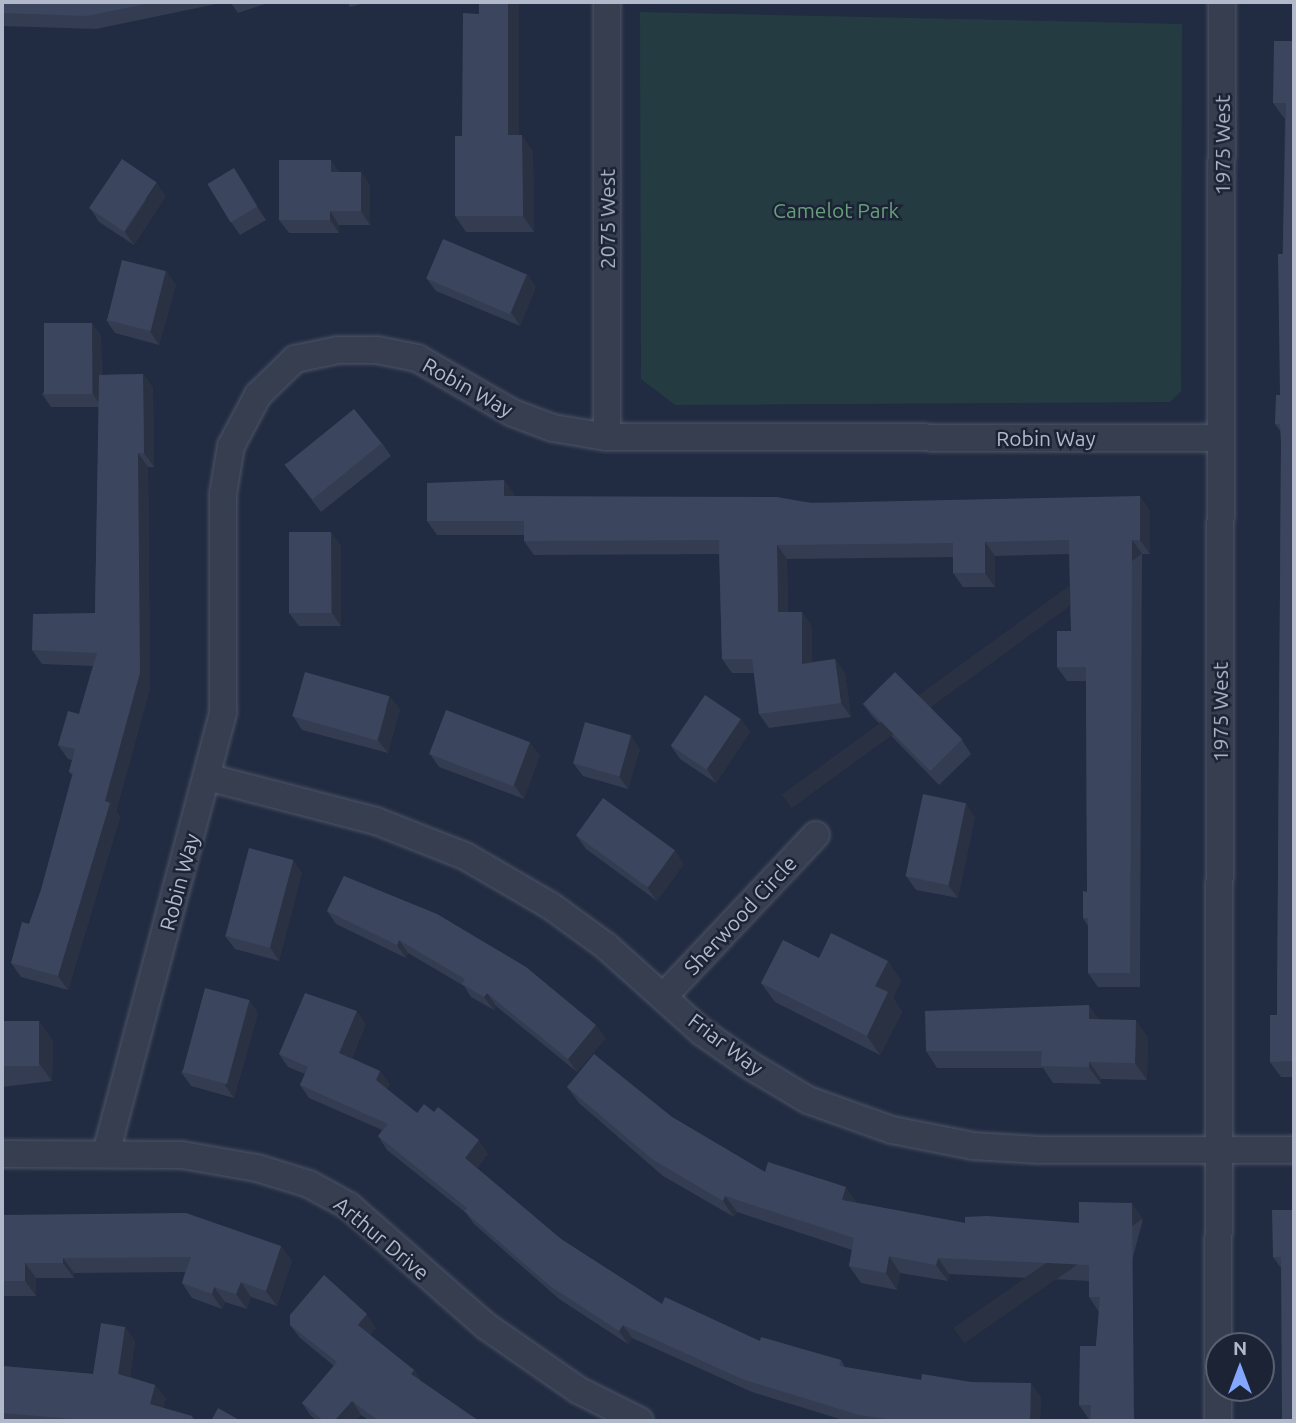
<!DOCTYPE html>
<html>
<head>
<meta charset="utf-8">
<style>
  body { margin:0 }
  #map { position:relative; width:1296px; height:1423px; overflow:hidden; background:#212b41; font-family:Ubuntu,sans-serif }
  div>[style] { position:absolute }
  .green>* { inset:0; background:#243b42 }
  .roads { filter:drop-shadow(0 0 2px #4e5668) drop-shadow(0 0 2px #4e5668) }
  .street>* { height:26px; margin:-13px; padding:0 13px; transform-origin:13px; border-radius:13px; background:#363e50 }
  .wall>* { inset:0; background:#333c51 }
  .shaded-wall>* { inset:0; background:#293142; transform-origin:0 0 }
  .building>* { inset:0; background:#3b465e; transform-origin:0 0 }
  span { translate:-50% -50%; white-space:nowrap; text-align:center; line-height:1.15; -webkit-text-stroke:5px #1b2335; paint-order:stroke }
  .street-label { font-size:21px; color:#b2b9cb }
  .park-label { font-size:21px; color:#669f79 }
  .frame { position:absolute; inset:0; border:4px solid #b2b9cb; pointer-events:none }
  .north { position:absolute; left:1205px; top:1332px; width:70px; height:70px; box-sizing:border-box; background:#1b2335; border:2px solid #575f71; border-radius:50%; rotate:0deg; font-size:19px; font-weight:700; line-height:28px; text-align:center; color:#b2b9cb }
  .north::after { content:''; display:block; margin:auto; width:24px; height:32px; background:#83a6ff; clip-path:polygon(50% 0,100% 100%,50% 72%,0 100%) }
</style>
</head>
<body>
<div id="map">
  <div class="green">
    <div style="clip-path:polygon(640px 12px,1182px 24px,1181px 391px,1170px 402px,675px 405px,641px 379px)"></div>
  </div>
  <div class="roads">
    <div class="street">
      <div style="left:607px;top:437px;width:435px;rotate:-90deg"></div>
      <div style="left:207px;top:777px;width:175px;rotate:14.6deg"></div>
      <div style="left:376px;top:821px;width:96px;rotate:21.5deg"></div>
      <div style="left:465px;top:856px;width:99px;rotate:30.2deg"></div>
      <div style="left:551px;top:906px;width:68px;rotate:36deg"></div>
      <div style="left:606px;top:946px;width:129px;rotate:41.9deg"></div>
      <div style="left:702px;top:1032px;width:60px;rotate:34.8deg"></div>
      <div style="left:751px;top:1066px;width:66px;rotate:30.8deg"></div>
      <div style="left:808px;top:1100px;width:89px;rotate:19.7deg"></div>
      <div style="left:892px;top:1130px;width:83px;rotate:11.2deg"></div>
      <div style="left:973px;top:1146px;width:66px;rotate:3.5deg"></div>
      <div style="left:1039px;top:1150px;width:255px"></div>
      <div style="left:665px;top:995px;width:220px;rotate:-46.7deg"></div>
      <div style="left:106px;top:1153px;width:456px;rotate:-75.1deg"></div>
      <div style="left:223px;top:712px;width:218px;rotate:-90deg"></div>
      <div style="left:223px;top:494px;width:49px;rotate:-80.5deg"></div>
      <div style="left:231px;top:446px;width:58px;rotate:-62.1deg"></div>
      <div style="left:258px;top:395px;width:52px;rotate:-44.2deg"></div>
      <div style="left:295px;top:359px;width:44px;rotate:-11.8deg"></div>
      <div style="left:338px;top:350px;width:39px"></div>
      <div style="left:377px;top:350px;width:41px;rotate:11.3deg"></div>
      <div style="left:417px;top:358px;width:111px;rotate:29.8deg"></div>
      <div style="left:513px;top:413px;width:43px;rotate:20.6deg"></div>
      <div style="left:553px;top:428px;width:55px;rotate:9.5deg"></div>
      <div style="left:607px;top:437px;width:614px;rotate:0.09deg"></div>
      <div style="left:2px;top:1154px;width:180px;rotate:0.3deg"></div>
      <div style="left:182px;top:1155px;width:76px;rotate:9.8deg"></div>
      <div style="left:257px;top:1168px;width:54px;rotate:17.1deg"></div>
      <div style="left:309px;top:1184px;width:46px;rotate:28.8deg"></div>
      <div style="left:349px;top:1206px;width:182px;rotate:41.2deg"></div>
      <div style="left:486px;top:1326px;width:112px;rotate:34.8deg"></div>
      <div style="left:578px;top:1390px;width:69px;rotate:26.6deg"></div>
      <div style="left:1218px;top:1421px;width:1419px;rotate:-89.84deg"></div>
    </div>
  </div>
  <div class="wall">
    <div style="clip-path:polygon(2px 2px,226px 2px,96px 29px,2px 26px)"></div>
    <div style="clip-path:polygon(230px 2px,271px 2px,238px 13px)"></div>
    <div style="clip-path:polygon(347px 2px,368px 2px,350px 7px)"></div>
    <div style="clip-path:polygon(519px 2px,519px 135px,533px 151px,534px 232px,466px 232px,455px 216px,462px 136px,479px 14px)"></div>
    <div style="clip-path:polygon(1294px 41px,1294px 1077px,1281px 1077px,1270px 1062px,1277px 1015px,1281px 443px,1281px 432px,1275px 424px,1280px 395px,1285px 118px,1284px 118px,1273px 103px)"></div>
    <div style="clip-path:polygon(339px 172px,361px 172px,370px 185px,370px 225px,339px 225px,339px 233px,289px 233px,279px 220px)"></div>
    <div style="clip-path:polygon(243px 182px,266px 220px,240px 235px,231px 222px)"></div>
    <div style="clip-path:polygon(166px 196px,134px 245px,99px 222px,90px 208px)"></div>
    <div style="clip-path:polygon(166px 271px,176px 285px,159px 345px,115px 333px,106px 320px)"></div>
    <div style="clip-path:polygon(527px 274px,536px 287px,520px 326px,436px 291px,426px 278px)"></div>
    <div style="clip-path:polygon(92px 323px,101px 336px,102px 375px,143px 374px,153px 388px,154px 467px,148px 467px,150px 688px,116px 811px,120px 817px,68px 990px,21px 977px,11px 963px,29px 924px,41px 890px,72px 775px,69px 772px,72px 760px,68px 759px,58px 745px,79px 714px,93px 666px,42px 664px,32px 650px,95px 613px,99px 407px,51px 407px,42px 394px)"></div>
    <div style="clip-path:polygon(382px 443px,391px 456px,321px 512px,284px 464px)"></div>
    <div style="clip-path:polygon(504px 480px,514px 494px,514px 496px,1150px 510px,1150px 554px,1142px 554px,1140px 987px,1098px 987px,1088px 973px,1088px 926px,1083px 918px,1087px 892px,1086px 681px,1067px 681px,1057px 667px,1071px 631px,1069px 554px,995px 556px,995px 587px,963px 587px,953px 573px,953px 557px,787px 559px,788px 612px,802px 612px,812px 627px,812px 662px,835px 659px,845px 673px,851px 717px,769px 728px,759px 714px,754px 673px,732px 673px,722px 659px,719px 554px,534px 555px,524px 541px,524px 535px,437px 535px,427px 521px)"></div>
    <div style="clip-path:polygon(331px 532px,341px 546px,341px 626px,299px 626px,289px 613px)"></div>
    <div style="clip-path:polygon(862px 703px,962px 740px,971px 754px,939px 785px,872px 716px)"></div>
    <div style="clip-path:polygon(400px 709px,388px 753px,302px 730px,293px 716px)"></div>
    <div style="clip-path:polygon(741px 719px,750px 732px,716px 783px,680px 759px,671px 746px)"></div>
    <div style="clip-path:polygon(640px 749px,628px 789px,583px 776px,573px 763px)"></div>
    <div style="clip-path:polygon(430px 754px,540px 755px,524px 799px,439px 767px)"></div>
    <div style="clip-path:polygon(975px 817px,958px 898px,916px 890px,906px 876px)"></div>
    <div style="clip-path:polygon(576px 835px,684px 864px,657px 901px,586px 849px)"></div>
    <div style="clip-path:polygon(293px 860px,302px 873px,279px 961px,235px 949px,225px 936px)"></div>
    <div style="clip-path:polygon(344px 876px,606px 1038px,577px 1072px,496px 1006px,494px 1010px,471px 997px,464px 986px,408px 953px,406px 958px,336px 924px,327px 911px)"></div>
    <div style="clip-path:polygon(819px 958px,888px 961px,901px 981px,893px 998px,902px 1012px,880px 1055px,775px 1002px,761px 983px)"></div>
    <div style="clip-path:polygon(249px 1000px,258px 1013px,234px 1098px,191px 1086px,181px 1072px)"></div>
    <div style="clip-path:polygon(2px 1018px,4px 1021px,39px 1021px,53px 1041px,52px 1081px,2px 1087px)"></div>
    <div style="clip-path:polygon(1099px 1020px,1148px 1037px,1147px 1080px,1101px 1079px,1101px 1084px,1053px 1083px,1043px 1068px,937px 1068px,926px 1051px)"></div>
    <div style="clip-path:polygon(366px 1024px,352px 1058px,380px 1071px,390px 1084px,387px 1089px,417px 1113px,488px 1154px,477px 1168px,561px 1239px,662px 1304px,760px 1341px,841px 1360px,845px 1367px,921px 1380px,1041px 1397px,1040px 1421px,846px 1421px,752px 1392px,632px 1338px,628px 1344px,559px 1299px,474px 1224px,466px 1213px,387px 1150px,378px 1136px,382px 1130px,309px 1098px,300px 1085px,305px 1074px,288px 1067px,279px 1054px)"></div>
    <div style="clip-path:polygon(567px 1087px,672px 1117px,765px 1172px,857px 1203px,965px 1223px,1079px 1223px,1143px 1219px,1090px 1421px,1079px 1405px,1096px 1346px,1099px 1312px,1089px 1297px,1089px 1281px,949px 1274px,948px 1281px,900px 1273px,897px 1290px,861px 1283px,849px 1266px,852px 1250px,737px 1212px,734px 1217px,663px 1176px,579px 1103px)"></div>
    <div style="clip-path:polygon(1294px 1210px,1281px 1268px,1273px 1257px)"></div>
    <div style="clip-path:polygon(2px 1215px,281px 1246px,292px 1261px,277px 1306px,251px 1297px,247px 1309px,225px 1302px,222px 1309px,192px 1298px,182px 1283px,185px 1272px,74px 1273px,74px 1278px,36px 1278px,36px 1296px,2px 1296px)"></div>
    <div style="clip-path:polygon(290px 1325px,376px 1328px,370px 1335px,414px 1370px,422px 1382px,479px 1421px,370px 1421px,361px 1415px,355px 1421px,317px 1421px,311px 1416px,302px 1403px,334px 1366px,300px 1338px)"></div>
    <div style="clip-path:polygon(125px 1327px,135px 1341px,130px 1377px,155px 1385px,166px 1399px,163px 1408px,192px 1416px,196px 1421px,2px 1421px,2px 1366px,93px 1374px)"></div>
  </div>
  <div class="shaded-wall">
    <div style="left:508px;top:2px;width:11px;height:133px"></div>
    <div style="clip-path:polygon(522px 135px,533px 151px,534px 232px,523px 216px)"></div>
    <div style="clip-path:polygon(331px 160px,340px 173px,331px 172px)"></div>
    <div style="clip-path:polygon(234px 168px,243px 182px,266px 220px,257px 207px)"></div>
    <div style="clip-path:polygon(361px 172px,370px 185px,370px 225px,361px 211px)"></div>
    <div style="clip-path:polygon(157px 183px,166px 196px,134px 245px,125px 232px)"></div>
    <div style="clip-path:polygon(330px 211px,339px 225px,339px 233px,330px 220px)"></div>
    <div style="clip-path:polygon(166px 271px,176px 285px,159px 345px,150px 331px)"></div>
    <div style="clip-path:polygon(527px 274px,536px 287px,520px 326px,511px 312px)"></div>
    <div style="clip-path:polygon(92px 323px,101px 336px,102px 407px,93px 394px)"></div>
    <div style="clip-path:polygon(143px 374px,153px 388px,154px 467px,144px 453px)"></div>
    <div style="clip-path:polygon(138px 453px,148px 467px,150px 688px,116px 811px,120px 817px,68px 990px,58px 976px,105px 801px)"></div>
    <div style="clip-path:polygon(504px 480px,514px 494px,514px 510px,504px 496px)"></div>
    <div style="clip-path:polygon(1140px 496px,1150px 510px,1150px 554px,1140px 540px)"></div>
    <div style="clip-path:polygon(331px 532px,341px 546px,341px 626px,332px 613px)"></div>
    <div style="left:1132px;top:540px;width:17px;height:433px;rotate:54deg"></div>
    <div style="clip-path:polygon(985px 542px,995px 556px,995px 587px,985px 573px)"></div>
    <div style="clip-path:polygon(777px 545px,787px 559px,788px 626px,778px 612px)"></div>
    <div style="clip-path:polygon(802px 612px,812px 627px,812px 678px,802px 664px)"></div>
    <div style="clip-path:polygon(835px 659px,845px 673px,851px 717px,841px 703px)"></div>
    <div style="clip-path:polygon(390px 696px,400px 709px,388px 753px,378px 740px)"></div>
    <div style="clip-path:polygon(741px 719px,750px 732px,716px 783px,707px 769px)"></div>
    <div style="clip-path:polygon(631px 735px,640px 749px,628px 789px,619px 776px)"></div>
    <div style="clip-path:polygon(530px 742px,540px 755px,524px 799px,514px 785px)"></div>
    <div style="clip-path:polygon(966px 803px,975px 817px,958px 898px,948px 885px)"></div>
    <div style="clip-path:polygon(675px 850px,684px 864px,657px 901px,647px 887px)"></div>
    <div style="clip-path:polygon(293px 860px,302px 873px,279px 961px,270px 947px)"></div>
    <div style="clip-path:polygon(399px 940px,408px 953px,406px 958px,397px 945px)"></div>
    <div style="clip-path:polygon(888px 961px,901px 981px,893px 998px,902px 1012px,880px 1055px,867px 1036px,875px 986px)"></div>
    <div style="clip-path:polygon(487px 993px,496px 1006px,494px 1010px,484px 997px)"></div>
    <div style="clip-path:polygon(249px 1000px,258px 1013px,234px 1098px,225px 1085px)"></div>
    <div style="clip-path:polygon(1089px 1005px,1101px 1022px,1089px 1019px)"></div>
    <div style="clip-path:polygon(357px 1011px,366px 1024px,348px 1066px,339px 1053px)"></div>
    <div style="clip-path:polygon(1136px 1020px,1148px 1037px,1147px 1080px,1135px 1063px)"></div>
    <div style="clip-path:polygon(39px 1021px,53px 1041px,52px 1081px,38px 1062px)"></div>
    <div style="clip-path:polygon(596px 1025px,606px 1038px,577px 1072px,568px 1059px)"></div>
    <div style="clip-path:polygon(1089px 1062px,1101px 1079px,1101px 1084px,1089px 1067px)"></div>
    <div style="clip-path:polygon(380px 1071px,390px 1084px,385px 1094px,376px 1080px)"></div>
    <div style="clip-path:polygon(479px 1140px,488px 1154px,474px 1171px,465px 1158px)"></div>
    <div style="clip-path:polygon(846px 1187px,858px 1204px,842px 1200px)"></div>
    <div style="clip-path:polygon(725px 1196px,737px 1212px,734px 1217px,723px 1201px)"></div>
    <div style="left:1132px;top:1203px;width:19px;height:218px;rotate:55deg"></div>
    <div style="clip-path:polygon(281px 1246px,292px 1261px,277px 1306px,266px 1291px)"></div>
    <div style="clip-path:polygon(889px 1256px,900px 1273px,897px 1290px,886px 1273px)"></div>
    <div style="clip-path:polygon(63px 1258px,74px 1273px,74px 1278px,63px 1263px)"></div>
    <div style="clip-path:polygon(938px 1258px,949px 1274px,948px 1281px,936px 1265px)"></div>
    <div style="clip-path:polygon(25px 1263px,36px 1278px,36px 1296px,25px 1281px)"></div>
    <div style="clip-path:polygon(241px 1282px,251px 1297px,247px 1309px,236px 1294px)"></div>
    <div style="clip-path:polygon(214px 1287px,225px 1302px,222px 1309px,212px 1294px)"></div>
    <div style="clip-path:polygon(367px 1314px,376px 1328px,367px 1338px,358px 1325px)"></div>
    <div style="clip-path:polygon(623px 1325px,632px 1338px,628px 1344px,619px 1331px)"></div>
    <div style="clip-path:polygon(125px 1327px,135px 1341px,128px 1389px,118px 1374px)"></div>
    <div style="clip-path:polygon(414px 1370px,423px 1383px,411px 1374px)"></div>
    <div style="clip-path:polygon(1031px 1383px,1041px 1397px,1040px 1421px,1030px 1421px)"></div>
    <div style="clip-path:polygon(155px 1385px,166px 1399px,160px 1418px,150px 1404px)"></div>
    <div style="clip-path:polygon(352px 1401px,361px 1415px,355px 1421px,334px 1421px)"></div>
  </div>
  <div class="building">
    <div style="clip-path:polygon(2px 2px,155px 2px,87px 16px,2px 13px)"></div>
    <div style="clip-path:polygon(479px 2px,508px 2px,508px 135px,522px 135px,523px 216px,455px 216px,455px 136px,462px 136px,463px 13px,479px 14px)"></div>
    <div style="clip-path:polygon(1274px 41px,1294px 41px,1294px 1061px,1270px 1062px,1270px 1015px,1277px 1015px,1281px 443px,1280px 424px,1275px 424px,1276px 395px,1280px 395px,1278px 254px,1283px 254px,1286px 103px,1273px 103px)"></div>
    <div style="left:122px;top:159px;width:42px;height:59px;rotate:34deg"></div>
    <div style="clip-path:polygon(279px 160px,331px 160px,331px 172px,361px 172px,361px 211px,330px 211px,330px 220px,279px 220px)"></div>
    <div style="left:234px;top:168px;width:45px;height:31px;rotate:59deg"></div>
    <div style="left:443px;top:239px;width:91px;height:43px;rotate:23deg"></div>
    <div style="left:122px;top:260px;width:45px;height:62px;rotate:14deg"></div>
    <div style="left:44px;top:323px;width:48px;height:71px"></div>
    <div style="clip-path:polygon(143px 374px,144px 453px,138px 453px,140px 673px,105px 801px,110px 803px,58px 976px,11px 963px,22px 922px,29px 924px,41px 890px,73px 773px,69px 772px,75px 749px,58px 745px,68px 711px,79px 714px,97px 653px,32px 650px,33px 614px,95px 613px,99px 375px)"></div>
    <div style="left:354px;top:409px;width:44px;height:89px;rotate:51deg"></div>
    <div style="clip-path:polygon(504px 480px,504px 496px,777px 497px,811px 503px,1140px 496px,1140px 540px,1132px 540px,1130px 973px,1088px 973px,1088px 918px,1083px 918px,1083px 891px,1087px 892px,1086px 667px,1057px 667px,1057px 631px,1071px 631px,1069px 540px,985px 542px,985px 573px,953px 573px,953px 543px,777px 545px,778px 612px,802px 612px,802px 664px,835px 659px,841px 703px,759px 714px,752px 659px,722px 659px,719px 540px,524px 541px,524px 521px,427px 521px,427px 483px)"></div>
    <div style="left:289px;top:532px;width:42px;height:81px"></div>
    <div style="left:305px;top:672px;width:88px;height:46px;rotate:16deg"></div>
    <div style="left:895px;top:672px;width:95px;height:45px;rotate:45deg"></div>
    <div style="left:705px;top:695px;width:43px;height:61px;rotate:34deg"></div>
    <div style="left:446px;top:710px;width:90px;height:47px;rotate:21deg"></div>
    <div style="left:585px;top:722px;width:48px;height:43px;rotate:16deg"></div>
    <div style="left:923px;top:794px;width:44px;height:84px;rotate:12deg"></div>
    <div style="left:603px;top:798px;width:89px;height:46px;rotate:36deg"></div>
    <div style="left:249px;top:848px;width:46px;height:91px;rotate:15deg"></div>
    <div style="clip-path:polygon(344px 876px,437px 914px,526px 967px,596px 1025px,568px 1059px,487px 993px,484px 997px,462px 984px,465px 979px,399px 940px,397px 945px,327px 911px)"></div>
    <div style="clip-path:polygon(831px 933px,888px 961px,875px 986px,888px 992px,867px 1036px,761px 983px,783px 940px,819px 958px)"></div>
    <div style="left:205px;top:988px;width:46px;height:87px;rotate:15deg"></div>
    <div style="clip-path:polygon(305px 993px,357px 1011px,339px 1053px,380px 1071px,376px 1080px,417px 1113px,424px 1104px,434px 1112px,438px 1107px,479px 1140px,465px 1158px,561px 1239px,662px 1304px,665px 1297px,760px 1341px,761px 1337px,841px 1360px,839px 1366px,921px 1380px,922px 1374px,971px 1382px,1031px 1383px,1030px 1421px,901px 1421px,859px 1415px,742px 1379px,623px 1325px,619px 1331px,550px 1286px,464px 1211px,467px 1208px,378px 1136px,388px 1124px,300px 1085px,308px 1067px,279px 1054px)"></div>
    <div style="clip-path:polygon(1089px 1005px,1089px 1019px,1136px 1020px,1135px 1063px,1089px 1062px,1089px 1067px,1041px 1066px,1042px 1051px,926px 1051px,925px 1011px)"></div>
    <div style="left:2px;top:1021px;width:37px;height:45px"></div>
    <div style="clip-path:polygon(594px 1054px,672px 1117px,765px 1172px,768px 1162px,846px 1187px,842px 1200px,965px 1223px,965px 1217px,987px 1216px,1079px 1223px,1079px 1202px,1132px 1203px,1134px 1421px,1090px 1421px,1091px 1405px,1079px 1405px,1080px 1346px,1096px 1346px,1100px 1297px,1089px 1297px,1089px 1265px,938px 1258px,936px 1265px,889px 1256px,886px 1273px,849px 1266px,854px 1238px,725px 1196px,723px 1201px,652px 1159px,567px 1087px)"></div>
    <div style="clip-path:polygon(1272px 1210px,1294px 1210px,1294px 1421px,1282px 1421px,1281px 1257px,1273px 1257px)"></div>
    <div style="clip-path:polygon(186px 1213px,281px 1246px,266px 1291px,241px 1282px,236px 1294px,214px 1287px,212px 1294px,182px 1283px,191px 1257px,63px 1258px,63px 1263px,25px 1263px,25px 1281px,2px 1281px,2px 1215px)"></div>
    <div style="clip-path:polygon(324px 1275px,367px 1314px,358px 1325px,414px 1370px,411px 1374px,479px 1421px,379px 1421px,352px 1401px,334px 1421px,324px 1421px,302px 1403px,337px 1362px,290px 1325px,290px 1315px)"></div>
    <div style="clip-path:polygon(101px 1323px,125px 1327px,118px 1374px,155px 1385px,150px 1404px,192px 1416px,191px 1421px,97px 1421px,2px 1413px,2px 1366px,93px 1374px)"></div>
    <div style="clip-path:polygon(218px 1408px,241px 1421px,211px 1421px)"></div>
  </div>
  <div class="street-label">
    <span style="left:1222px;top:145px;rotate:-90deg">1975 West</span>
    <span style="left:607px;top:219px;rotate:-90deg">2075 West</span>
    <span style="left:468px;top:387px;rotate:29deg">Robin Way</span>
    <span style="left:1046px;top:438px">Robin Way</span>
    <span style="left:1220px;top:712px;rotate:-90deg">1975 West</span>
    <span style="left:179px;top:882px;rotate:-75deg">Robin Way</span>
    <span style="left:740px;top:915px;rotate:-47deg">Sherwood Circle</span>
    <span style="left:726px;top:1044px;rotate:37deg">Friar Way</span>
    <span style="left:382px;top:1238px;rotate:40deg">Arthur Drive</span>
  </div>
  <div class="park-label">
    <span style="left:836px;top:210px">Camelot Park</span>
  </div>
  <div class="frame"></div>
  <div class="north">N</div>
</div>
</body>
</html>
